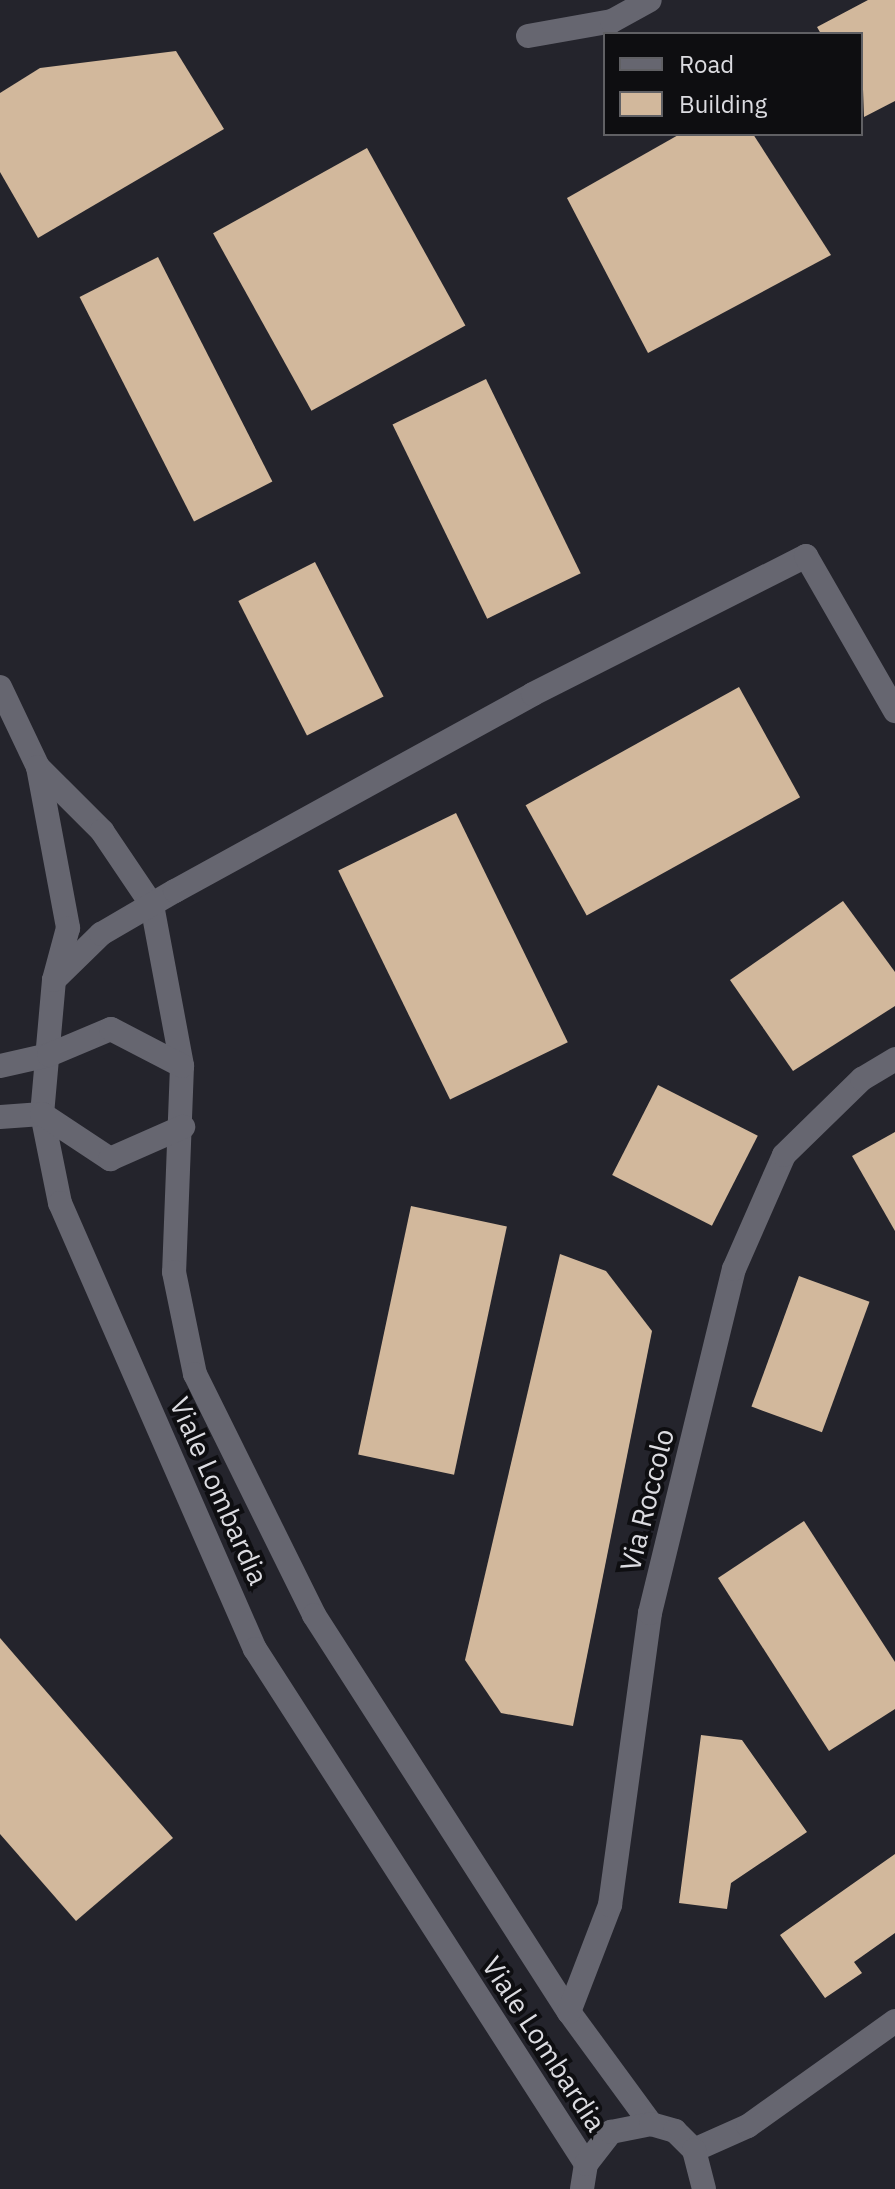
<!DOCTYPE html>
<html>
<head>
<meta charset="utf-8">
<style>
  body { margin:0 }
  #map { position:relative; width:895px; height:2189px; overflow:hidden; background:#24242c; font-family:"IBM Plex Sans",sans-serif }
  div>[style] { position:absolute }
  .building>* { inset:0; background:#d2b89c; transform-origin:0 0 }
  .street>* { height:24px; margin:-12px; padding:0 12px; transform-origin:12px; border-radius:12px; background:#666670 }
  span { translate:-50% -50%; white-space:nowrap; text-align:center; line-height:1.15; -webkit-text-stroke:8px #0e0e11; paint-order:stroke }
  .street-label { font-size:28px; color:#dcdce1 }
  .legend { position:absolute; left:603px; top:32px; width:260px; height:104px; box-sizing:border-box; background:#0e0e11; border:2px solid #606064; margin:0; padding:10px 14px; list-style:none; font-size:24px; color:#dcdce1 }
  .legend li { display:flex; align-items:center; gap:16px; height:40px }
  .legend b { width:40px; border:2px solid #606064 }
</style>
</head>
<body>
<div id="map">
  <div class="building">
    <div style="clip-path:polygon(868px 0,895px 0,895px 101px,864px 117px,861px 34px,821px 34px,817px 27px)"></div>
    <div style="clip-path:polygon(176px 51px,224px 129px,38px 238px,0 172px,0 93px,40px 68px)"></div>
    <div style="clip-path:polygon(680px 134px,753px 134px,831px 255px,648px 353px,567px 198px)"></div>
    <div style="left:367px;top:148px;width:203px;height:176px;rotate:61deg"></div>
    <div style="left:158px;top:257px;width:252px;height:88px;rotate:63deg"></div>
    <div style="left:486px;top:379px;width:216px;height:104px;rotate:64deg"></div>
    <div style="left:315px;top:562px;width:151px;height:86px;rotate:63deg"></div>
    <div style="left:739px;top:687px;width:126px;height:244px;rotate:61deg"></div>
    <div style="left:456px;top:813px;width:255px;height:131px;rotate:64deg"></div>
    <div style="clip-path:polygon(843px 901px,895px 972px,895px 1006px,793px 1071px,730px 980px)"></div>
    <div style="left:658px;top:1085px;width:112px;height:101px;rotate:27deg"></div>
    <div style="clip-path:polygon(895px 1132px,895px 1231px,852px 1156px)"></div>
    <div style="left:411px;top:1206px;width:98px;height:254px;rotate:12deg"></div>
    <div style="clip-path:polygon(560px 1254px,606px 1271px,652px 1331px,573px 1726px,501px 1713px,465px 1660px)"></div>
    <div style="left:799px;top:1276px;width:75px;height:139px;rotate:20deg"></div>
    <div style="clip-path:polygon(804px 1521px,895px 1662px,895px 1709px,829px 1751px,718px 1578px)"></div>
    <div style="clip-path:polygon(0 1638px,173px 1838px,76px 1921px,0 1834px)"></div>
    <div style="clip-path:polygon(701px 1735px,742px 1740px,807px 1832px,731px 1883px,727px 1909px,679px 1903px)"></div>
    <div style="clip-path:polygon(895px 1854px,895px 1933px,854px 1962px,862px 1973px,825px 1998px,780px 1935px)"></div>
  </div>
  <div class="street">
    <div style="left:528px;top:36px;width:85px;rotate:-10.1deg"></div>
    <div style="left:612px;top:21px;width:43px;rotate:-28.9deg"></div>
    <div style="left:0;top:687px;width:89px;rotate:64.6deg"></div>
    <div style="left:38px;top:767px;width:164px;rotate:79.4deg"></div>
    <div style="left:68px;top:928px;width:54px;rotate:105.1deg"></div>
    <div style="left:54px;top:980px;width:135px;rotate:95.1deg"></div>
    <div style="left:42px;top:1114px;width:91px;rotate:78.6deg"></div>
    <div style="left:60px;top:1203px;width:487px;rotate:66.4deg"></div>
    <div style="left:255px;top:1649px;width:612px;rotate:57.27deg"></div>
    <div style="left:38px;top:767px;width:91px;rotate:45deg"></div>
    <div style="left:102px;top:831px;width:89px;rotate:56deg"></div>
    <div style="left:152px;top:905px;width:164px;rotate:79.4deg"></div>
    <div style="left:182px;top:1066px;width:206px;rotate:92.2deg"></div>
    <div style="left:174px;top:1272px;width:104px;rotate:78.4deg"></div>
    <div style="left:195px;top:1374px;width:269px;rotate:63.7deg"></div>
    <div style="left:314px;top:1615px;width:472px;rotate:57.3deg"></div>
    <div style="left:569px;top:2012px;width:139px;rotate:53.8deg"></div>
    <div style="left:54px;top:980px;width:66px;rotate:-44.4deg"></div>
    <div style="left:101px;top:934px;width:86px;rotate:-30.2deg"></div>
    <div style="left:175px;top:891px;width:409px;rotate:-28.8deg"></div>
    <div style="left:533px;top:694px;width:306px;rotate:-26.8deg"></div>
    <div style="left:806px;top:556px;width:179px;rotate:60.1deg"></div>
    <div style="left:0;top:1066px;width:50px;rotate:-12.7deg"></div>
    <div style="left:49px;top:1055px;width:67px;rotate:-22.8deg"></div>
    <div style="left:111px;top:1029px;width:80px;rotate:27.5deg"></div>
    <div style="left:0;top:1117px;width:42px;rotate:-4.1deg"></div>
    <div style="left:42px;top:1114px;width:82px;rotate:33.5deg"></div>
    <div style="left:110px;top:1159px;width:80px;rotate:-23.7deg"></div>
    <div style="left:569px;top:2012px;width:115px;rotate:-69deg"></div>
    <div style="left:610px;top:1905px;width:295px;rotate:-82.2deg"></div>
    <div style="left:650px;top:1613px;width:354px;rotate:-76.3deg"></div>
    <div style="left:734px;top:1269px;width:124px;rotate:-66.3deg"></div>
    <div style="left:784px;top:1155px;width:109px;rotate:-44.3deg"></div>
    <div style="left:862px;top:1079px;width:39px;rotate:-31deg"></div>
    <div style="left:694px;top:2150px;width:59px;rotate:-24deg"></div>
    <div style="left:748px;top:2126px;width:181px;rotate:-35.5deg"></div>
    <div style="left:582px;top:2189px;width:25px;rotate:-81deg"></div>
    <div style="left:586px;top:2164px;width:41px;rotate:-52deg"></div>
    <div style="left:611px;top:2132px;width:41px;rotate:-11.3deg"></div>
    <div style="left:651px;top:2124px;width:25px;rotate:16deg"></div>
    <div style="left:675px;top:2131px;width:27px;rotate:45deg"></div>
    <div style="left:694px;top:2150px;width:40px;rotate:75.6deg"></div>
  </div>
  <div class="street-label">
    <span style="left:219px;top:1491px;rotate:66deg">Viale Lombardia</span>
    <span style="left:647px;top:1500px;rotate:-76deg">Via Roccolo</span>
    <span style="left:544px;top:2044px;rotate:57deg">Viale Lombardia</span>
  </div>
  <ul class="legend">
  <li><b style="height:10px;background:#666670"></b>Road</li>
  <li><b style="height:22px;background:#d2b89c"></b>Building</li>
  </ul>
</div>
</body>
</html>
